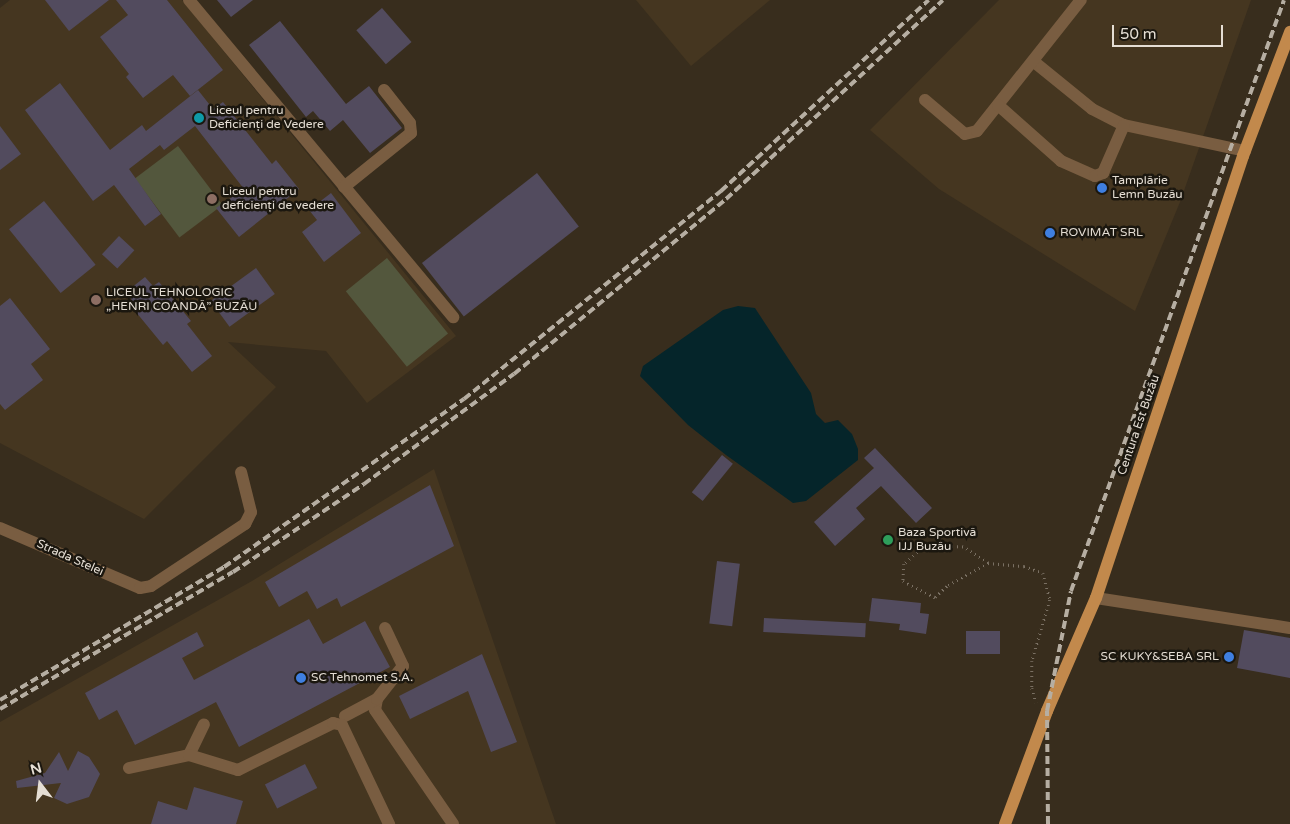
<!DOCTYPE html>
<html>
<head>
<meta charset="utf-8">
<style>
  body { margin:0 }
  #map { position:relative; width:1290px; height:824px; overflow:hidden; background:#382d1d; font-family:"Varela Round",sans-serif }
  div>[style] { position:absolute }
  .built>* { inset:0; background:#453620 }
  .green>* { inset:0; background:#53573d; transform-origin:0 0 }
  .water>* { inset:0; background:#05252a }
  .building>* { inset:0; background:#524b5e; transform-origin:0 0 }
  .path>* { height:2.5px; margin-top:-1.25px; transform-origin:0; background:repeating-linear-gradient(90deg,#7a7063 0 1px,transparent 0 5px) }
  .minor>* { height:12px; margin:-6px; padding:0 6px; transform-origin:6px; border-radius:6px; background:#795d41 }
  .major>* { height:12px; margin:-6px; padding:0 6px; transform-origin:6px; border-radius:6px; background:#c2894c }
  .rail>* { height:4px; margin-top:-2px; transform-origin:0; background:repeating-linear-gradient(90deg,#b6aea2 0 8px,transparent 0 12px) }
  .dots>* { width:14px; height:14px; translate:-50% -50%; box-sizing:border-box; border:2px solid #1b170f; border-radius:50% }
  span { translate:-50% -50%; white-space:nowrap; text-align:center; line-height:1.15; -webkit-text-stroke:5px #1b170f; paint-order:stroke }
  .poi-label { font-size:12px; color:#e5ded4 }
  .left { translate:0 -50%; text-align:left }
  .right { translate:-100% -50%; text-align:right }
  .street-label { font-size:12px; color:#e5ded4 }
  .north { position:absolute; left:15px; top:759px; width:50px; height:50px; -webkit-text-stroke:4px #1b170f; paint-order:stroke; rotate:345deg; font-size:14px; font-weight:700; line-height:20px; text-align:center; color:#e5ded4 }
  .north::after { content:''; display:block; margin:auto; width:18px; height:22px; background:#e5ded4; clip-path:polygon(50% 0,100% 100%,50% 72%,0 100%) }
  .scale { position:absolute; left:1112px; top:25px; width:111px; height:22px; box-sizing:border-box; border:2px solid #e5ded4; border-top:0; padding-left:6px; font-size:15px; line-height:18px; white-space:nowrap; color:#e5ded4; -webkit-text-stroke:4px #1b170f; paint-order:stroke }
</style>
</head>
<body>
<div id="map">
  <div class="built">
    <div style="clip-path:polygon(10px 0,182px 0,456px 336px,367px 403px,326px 351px,228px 342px,276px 387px,144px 519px,0 443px,0 8px)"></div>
    <div style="clip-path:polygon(636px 0,770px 0,691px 66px)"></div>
    <div style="clip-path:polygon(999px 0,1251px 0,1180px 202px,1135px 311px,939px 189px,870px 130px)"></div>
    <div style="clip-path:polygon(434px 469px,556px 824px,0 824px,0 722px,252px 581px)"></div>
  </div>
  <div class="green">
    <div style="left:178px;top:146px;width:74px;height:54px;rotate:53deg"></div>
    <div style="left:387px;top:258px;width:97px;height:53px;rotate:51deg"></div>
  </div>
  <div class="water">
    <div style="clip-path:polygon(738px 306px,755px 308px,811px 393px,816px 414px,825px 423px,838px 420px,852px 434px,858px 449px,858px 460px,806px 501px,793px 503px,726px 455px,688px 425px,640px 376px,643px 366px,723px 310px)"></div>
  </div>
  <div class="building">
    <div style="clip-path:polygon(45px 0,109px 0,69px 31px)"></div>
    <div style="clip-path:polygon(116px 0,167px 0,223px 70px,190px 96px,173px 75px,143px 98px,126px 77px,129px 74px,100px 37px,128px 15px)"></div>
    <div style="clip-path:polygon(217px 0,253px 0,231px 17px)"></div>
    <div style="left:382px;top:8px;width:45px;height:34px;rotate:49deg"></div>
    <div style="clip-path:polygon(280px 21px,346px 104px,369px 86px,402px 128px,370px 153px,343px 120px,330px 131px,313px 111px,306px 117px,249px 45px)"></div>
    <div style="clip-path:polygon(60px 83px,110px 150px,142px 125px,146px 131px,198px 90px,213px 109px,223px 102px,272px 164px,276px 160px,299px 189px,239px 237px,216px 208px,244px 189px,195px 126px,164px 150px,160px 145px,129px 169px,161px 214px,145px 226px,114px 185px,93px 201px,25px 110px)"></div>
    <div style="clip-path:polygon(0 126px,21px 154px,0 170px)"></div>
    <div style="left:537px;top:173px;width:68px;height:146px;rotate:52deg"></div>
    <div style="clip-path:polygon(331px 193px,361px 233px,324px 262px,302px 232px,317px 220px,309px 210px)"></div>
    <div style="left:44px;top:201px;width:82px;height:45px;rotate:51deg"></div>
    <div style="left:119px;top:236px;width:21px;height:25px;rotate:43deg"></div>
    <div style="left:256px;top:268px;width:32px;height:56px;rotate:54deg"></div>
    <div style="clip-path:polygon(145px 277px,153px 286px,159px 282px,191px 321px,187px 324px,212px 356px,192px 372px,167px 341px,163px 345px,131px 306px,134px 303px,126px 292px)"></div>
    <div style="clip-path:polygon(10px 298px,50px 349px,31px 364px,43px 380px,5px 410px,0 404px,0 306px)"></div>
    <div style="clip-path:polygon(875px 448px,932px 508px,916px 523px,881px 486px,856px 508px,865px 519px,835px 546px,814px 522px,874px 468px,864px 458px)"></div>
    <div style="left:722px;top:455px;width:14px;height:48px;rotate:39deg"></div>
    <div style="clip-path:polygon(430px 485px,454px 546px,341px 607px,337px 598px,317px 609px,307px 591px,279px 607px,265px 582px)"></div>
    <div style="left:717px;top:561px;width:23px;height:63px;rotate:7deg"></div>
    <div style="clip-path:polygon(872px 598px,921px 603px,920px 613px,929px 614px,926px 634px,899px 630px,900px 624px,869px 621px)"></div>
    <div style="left:764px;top:618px;width:102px;height:14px;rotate:3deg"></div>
    <div style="clip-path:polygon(309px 619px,323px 644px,365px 621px,390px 667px,239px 747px,216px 702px,135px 745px,117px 710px,99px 720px,85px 693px,197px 632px,204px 646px,182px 658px,194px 680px)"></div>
    <div style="clip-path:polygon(1244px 630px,1290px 638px,1290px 678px,1237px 668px)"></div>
    <div style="left:966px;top:631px;width:34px;height:23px"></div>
    <div style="clip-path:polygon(482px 654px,517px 742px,491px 752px,468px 691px,410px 719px,399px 696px)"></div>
    <div style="clip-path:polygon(78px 751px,89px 757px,100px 774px,89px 797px,67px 804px,54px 798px,61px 783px,17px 788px,16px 781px,45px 773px,59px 752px,68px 771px)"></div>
    <div style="left:305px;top:764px;width:27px;height:45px;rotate:63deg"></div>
    <div style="clip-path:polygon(194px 787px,243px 801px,236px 824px,151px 824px,158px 801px,187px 810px)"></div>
  </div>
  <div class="path">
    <div style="left:988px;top:563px;width:30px;rotate:-147deg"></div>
    <div style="left:963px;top:547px;width:38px;rotate:-178deg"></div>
    <div style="left:925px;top:546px;width:28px;rotate:139deg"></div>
    <div style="left:904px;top:564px;width:17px;rotate:93deg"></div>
    <div style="left:903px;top:581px;width:36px;rotate:27deg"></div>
    <div style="left:935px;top:597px;width:18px;rotate:-43deg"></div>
    <div style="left:948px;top:585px;width:46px;rotate:-28.8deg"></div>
    <div style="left:988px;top:563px;width:36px;rotate:5deg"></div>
    <div style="left:1024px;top:566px;width:20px;rotate:20deg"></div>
    <div style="left:1043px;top:573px;width:28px;rotate:75deg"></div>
    <div style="left:1050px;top:600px;width:64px;rotate:106.4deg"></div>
    <div style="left:1032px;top:661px;width:27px;rotate:90deg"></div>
    <div style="left:1032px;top:688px;width:15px;rotate:74deg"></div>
  </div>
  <div class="minor">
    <div style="left:189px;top:0;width:413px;rotate:50.2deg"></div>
    <div style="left:1033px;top:61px;width:76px;rotate:39.1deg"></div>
    <div style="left:1092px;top:109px;width:36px;rotate:27deg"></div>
    <div style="left:1124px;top:125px;width:124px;rotate:12.1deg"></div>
    <div style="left:925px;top:100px;width:52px;rotate:40.4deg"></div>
    <div style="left:965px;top:134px;width:12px;rotate:-14deg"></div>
    <div style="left:977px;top:131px;width:167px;rotate:-51.6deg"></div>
    <div style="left:998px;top:105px;width:84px;rotate:41.6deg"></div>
    <div style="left:1061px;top:161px;width:37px;rotate:24deg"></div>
    <div style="left:1095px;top:176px;width:9px;rotate:-21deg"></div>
    <div style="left:1103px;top:173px;width:52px;rotate:-66.4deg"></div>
    <div style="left:344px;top:187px;width:86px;rotate:-38.9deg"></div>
    <div style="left:411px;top:133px;width:10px;rotate:-96deg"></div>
    <div style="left:410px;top:123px;width:42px;rotate:-128.2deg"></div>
    <div style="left:0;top:528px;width:152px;rotate:23.2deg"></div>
    <div style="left:140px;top:588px;width:11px;rotate:-10deg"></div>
    <div style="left:151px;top:586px;width:113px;rotate:-33.4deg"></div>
    <div style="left:245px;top:524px;width:13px;rotate:-63deg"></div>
    <div style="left:251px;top:512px;width:41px;rotate:-104deg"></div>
    <div style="left:1096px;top:598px;width:196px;rotate:8.8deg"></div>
    <div style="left:377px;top:699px;width:11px;rotate:100deg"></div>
    <div style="left:375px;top:710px;width:138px;rotate:55.6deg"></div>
    <div style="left:345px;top:716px;width:36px;rotate:-28deg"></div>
    <div style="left:377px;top:699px;width:42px;rotate:-51.8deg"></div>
    <div style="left:403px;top:666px;width:42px;rotate:-115.3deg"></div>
    <div style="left:189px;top:755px;width:34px;rotate:-64deg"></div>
    <div style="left:129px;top:768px;width:61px;rotate:-12.2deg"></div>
    <div style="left:189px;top:755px;width:51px;rotate:17deg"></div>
    <div style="left:238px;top:770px;width:106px;rotate:-26.3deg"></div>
    <div style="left:333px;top:723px;width:9px;rotate:13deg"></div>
    <div style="left:342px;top:725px;width:110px;rotate:64.6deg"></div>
  </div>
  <div class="major">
    <div style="left:1005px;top:824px;width:121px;rotate:-69.6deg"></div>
    <div style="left:1047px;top:711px;width:123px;rotate:-66.6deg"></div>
    <div style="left:1096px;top:598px;width:466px;rotate:-71.6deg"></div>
    <div style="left:1243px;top:156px;width:133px;rotate:-69.2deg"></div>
  </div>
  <div class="rail">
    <div style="left:0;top:700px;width:261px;rotate:-30.7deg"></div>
    <div style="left:224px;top:567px;width:293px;rotate:-35deg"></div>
    <div style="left:464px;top:399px;width:331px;rotate:-39deg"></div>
    <div style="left:721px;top:191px;width:282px;rotate:-42.6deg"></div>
    <div style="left:0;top:709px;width:270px;rotate:-30.5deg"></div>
    <div style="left:233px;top:572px;width:158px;rotate:-33.9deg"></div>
    <div style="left:364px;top:484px;width:186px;rotate:-36.3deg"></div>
    <div style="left:514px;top:374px;width:275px;rotate:-39.5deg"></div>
    <div style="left:726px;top:199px;width:294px;rotate:-42.5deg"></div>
    <div style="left:1048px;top:824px;width:113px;rotate:-90.5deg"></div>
    <div style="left:1047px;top:711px;width:122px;rotate:-78.7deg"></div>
    <div style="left:1071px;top:591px;width:628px;rotate:-70.18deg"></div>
  </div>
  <div class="dots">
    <div style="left:199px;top:118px;background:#0f9aa8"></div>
    <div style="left:1102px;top:188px;background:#3f7fe0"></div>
    <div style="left:212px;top:199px;background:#8d6e63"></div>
    <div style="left:1050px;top:233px;background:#3f7fe0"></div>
    <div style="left:96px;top:300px;background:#8d6e63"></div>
    <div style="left:888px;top:540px;background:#2e9e5b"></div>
    <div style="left:1229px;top:657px;background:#3f7fe0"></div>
    <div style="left:301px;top:678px;background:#3f7fe0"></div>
  </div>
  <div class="poi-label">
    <span class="left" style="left:209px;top:118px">Liceul pentru<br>Deficienți de Vedere</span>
    <span class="left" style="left:1112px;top:188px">Tamplărie<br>Lemn Buzău</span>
    <span class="left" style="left:222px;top:199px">Liceul pentru<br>deficienți de vedere</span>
    <span class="left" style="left:1060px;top:233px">ROVIMAT SRL</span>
    <span class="left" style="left:106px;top:300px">LICEUL TEHNOLOGIC<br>„HENRI COANDĂ” BUZĂU</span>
    <span class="left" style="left:898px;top:540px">Baza Sportivă<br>IJJ Buzău</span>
    <span class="right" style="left:1219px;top:657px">SC KUKY&amp;SEBA SRL</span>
    <span class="left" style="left:311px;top:678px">SC Tehnomet S.A.</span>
  </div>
  <div class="street-label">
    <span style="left:1139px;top:425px;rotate:-71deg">Centura Est Buzău</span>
    <span style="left:70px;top:558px;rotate:24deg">Strada Stelei</span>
  </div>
  <div class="north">N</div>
  <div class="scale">50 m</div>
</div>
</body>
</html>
